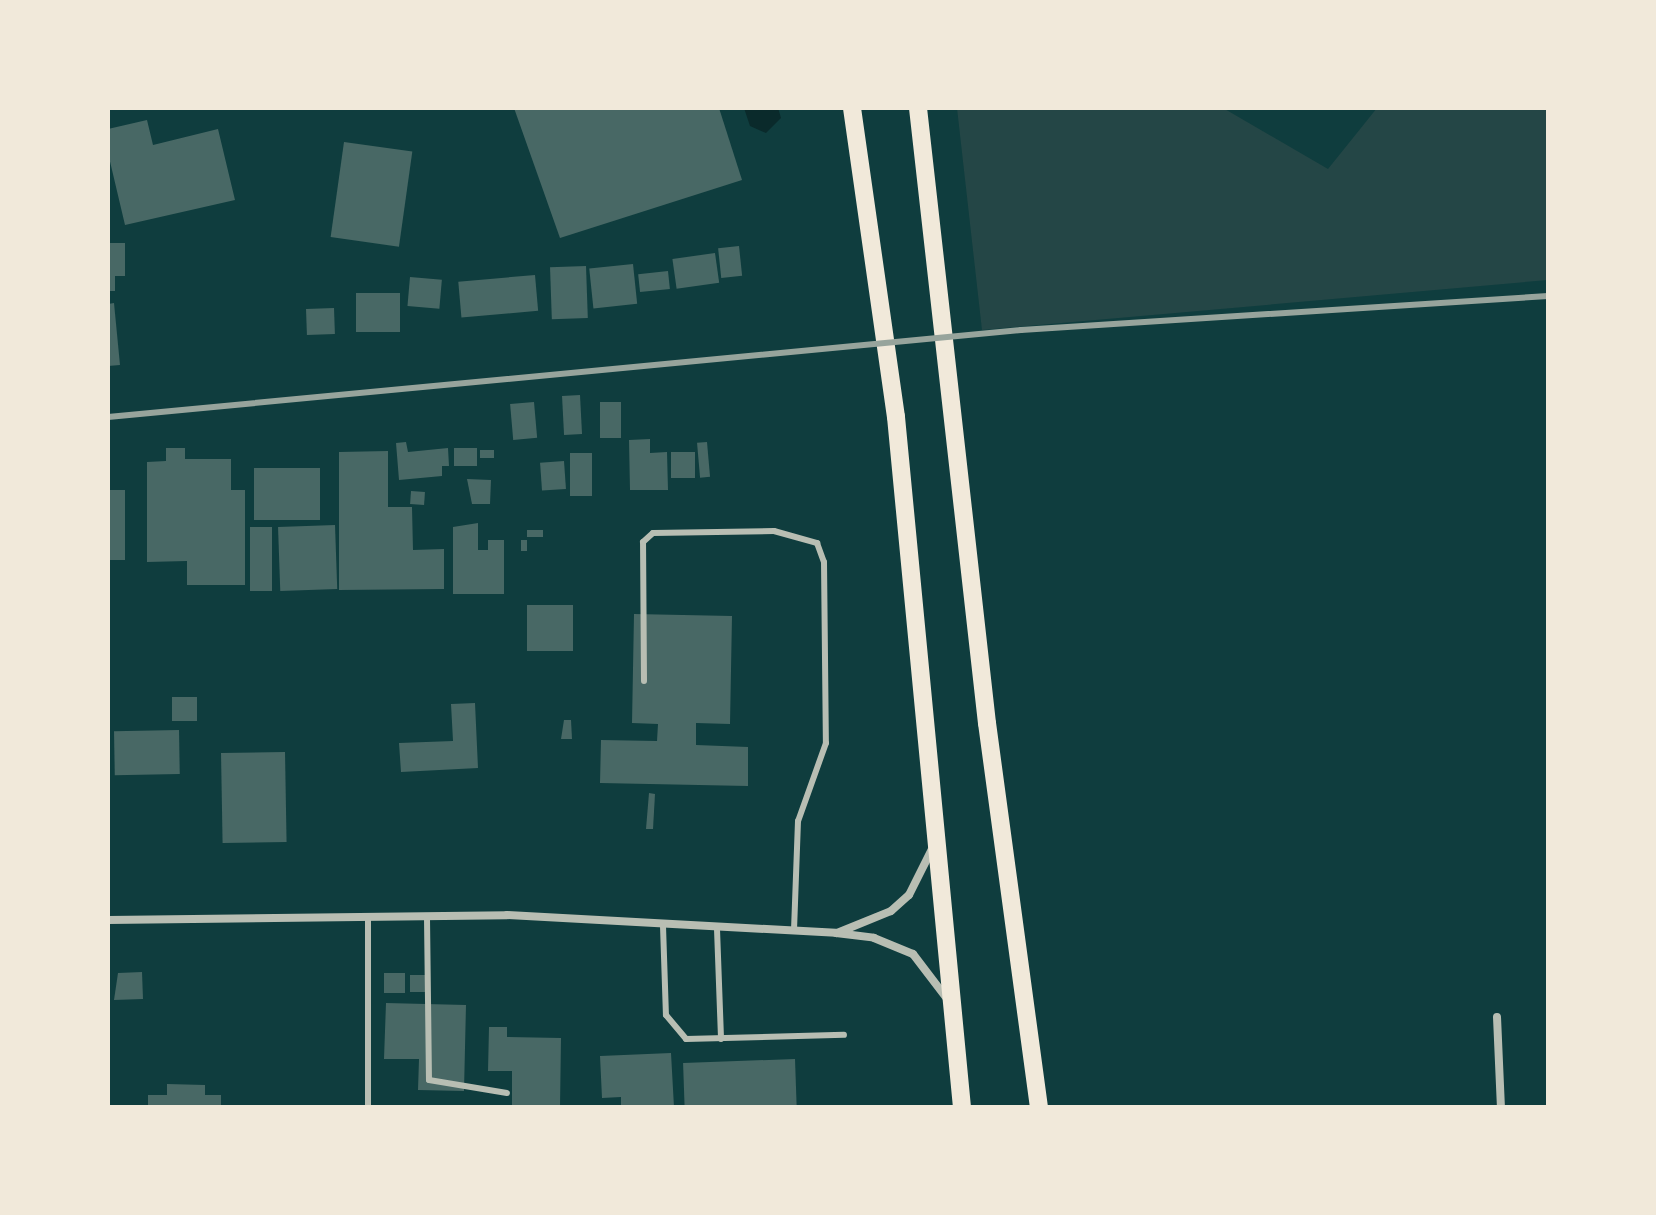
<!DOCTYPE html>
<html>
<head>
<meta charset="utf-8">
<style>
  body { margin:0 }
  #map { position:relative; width:1656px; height:1215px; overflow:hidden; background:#0f3d3e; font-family:"Space Grotesk",sans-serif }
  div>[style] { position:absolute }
  .green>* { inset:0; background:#244646 }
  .water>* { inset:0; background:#0a2a2b }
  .building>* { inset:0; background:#486865; transform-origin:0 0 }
  .service>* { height:6px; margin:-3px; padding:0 3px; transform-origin:3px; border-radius:3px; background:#b8beb3 }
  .minor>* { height:8px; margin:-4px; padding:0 4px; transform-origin:4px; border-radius:4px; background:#b8beb3 }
  .trunk>* { height:18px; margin:-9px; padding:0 9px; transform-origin:9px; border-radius:9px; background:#f1e9da }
  .rail>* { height:6px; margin:-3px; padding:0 3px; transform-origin:3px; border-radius:3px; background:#97a49c }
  span { translate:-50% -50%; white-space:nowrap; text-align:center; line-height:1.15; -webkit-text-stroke:6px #f1e9da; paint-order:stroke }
  .frame { position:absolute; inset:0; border:110px solid #f1e9da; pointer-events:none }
</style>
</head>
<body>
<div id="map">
  <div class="green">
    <div style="clip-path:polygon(957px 108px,1223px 108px,1328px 169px,1377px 108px,1548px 108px,1548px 280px,982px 330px)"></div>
  </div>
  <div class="water">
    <div style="clip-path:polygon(744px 108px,778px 108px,781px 118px,766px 133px,750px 126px)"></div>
  </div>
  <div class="building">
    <div style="clip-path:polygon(514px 108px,719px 108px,742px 180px,560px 238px)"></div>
    <div style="clip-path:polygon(147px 120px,153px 145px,218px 129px,235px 200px,125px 225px,108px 153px,108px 129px)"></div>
    <div style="left:344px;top:142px;width:69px;height:96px;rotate:8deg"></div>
    <div style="clip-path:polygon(108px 243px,125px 243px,125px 276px,115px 276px,115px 291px,108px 291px)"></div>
    <div style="left:739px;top:246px;width:30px;height:21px;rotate:84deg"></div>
    <div style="left:715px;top:253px;width:30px;height:43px;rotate:82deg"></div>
    <div style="left:633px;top:264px;width:40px;height:44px;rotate:84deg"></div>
    <div style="left:586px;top:266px;width:52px;height:36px;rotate:88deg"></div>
    <div style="left:668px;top:271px;width:18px;height:30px;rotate:84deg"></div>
    <div style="left:535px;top:275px;width:36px;height:77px;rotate:85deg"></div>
    <div style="left:410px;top:277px;width:32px;height:29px;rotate:5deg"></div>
    <div style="left:356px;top:293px;width:44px;height:39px"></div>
    <div style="clip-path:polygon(114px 303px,120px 365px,108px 366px,108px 304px)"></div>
    <div style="left:334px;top:308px;width:26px;height:28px;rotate:88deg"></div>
    <div style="left:580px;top:395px;width:39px;height:18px;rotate:87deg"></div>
    <div style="left:534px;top:402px;width:36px;height:24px;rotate:85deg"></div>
    <div style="left:600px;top:402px;width:21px;height:36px"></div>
    <div style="clip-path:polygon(650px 439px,650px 453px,667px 452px,668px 490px,630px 490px,629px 440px)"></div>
    <div style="clip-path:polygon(406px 442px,408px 452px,448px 448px,449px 466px,442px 466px,442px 476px,399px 480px,396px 443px)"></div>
    <div style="left:707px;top:442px;width:35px;height:10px;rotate:85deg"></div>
    <div style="clip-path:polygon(166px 448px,185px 448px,185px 459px,231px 459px,231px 490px,245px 490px,245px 585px,187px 585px,187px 561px,147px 562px,147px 462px,166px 461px)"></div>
    <div style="left:454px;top:448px;width:23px;height:18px"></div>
    <div style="left:494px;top:450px;width:8px;height:14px;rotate:90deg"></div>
    <div style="clip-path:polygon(388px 451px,388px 507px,412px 507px,413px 550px,444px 549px,444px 589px,339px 590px,339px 452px)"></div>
    <div style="left:671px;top:452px;width:24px;height:26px"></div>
    <div style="left:570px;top:453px;width:22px;height:43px"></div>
    <div style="left:564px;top:461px;width:28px;height:24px;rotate:86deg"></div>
    <div style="left:254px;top:468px;width:66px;height:52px"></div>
    <div style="clip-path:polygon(467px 479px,491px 480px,490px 504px,472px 504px)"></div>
    <div style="left:108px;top:490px;width:17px;height:70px"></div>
    <div style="left:411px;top:491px;width:14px;height:13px;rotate:4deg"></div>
    <div style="clip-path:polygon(478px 523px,478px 550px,488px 550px,488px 540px,504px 540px,504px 594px,453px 594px,453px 527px)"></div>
    <div style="left:335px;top:525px;width:64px;height:57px;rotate:88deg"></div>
    <div style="left:250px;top:527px;width:22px;height:64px"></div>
    <div style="left:527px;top:530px;width:16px;height:7px"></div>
    <div style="left:521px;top:540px;width:6px;height:11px"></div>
    <div style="left:527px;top:605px;width:46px;height:46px"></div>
    <div style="clip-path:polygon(634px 614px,732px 616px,730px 724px,696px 723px,696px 745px,748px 747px,748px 786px,600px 783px,601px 740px,657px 741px,658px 724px,632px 723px)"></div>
    <div style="left:172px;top:697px;width:25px;height:24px"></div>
    <div style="clip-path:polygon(475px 703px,478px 768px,401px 772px,399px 743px,453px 741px,451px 704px)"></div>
    <div style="clip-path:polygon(564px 720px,571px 720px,572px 739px,561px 739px)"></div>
    <div style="left:179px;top:730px;width:44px;height:65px;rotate:89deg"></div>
    <div style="left:285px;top:752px;width:90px;height:64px;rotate:89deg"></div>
    <div style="clip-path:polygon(649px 793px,655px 794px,653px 829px,646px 829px)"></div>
    <div style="clip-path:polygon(142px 972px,143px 999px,114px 1000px,118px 973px)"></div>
    <div style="left:384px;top:973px;width:21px;height:20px"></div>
    <div style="left:410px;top:975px;width:19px;height:17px"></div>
    <div style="clip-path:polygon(386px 1003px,466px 1005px,464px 1091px,418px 1090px,419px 1059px,384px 1059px)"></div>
    <div style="clip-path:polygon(489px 1027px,507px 1027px,507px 1037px,561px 1038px,560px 1107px,512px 1107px,512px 1071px,488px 1071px)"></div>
    <div style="clip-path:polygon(671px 1053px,674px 1107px,621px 1107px,621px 1097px,602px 1098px,600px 1056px)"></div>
    <div style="left:795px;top:1059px;width:48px;height:112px;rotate:88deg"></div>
    <div style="clip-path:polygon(167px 1084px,205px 1085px,205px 1095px,221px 1095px,221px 1107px,148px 1107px,148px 1095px,167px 1095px)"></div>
  </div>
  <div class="service">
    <div style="left:644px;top:681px;width:139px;rotate:-90.4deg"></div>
    <div style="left:643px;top:542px;width:13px;rotate:-42deg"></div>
    <div style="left:653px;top:533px;width:121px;rotate:-0.9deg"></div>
    <div style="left:774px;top:531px;width:45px;rotate:15.6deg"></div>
    <div style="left:817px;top:543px;width:20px;rotate:70deg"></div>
    <div style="left:824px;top:562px;width:181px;rotate:89.4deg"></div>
    <div style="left:826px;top:743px;width:83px;rotate:109.7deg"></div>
    <div style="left:798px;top:821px;width:110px;rotate:92.1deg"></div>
    <div style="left:427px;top:918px;width:162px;rotate:89.3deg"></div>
    <div style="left:429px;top:1080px;width:79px;rotate:9.5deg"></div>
    <div style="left:663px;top:926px;width:89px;rotate:88.1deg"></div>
    <div style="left:666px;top:1015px;width:31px;rotate:50deg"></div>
    <div style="left:686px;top:1039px;width:158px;rotate:-1.5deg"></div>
    <div style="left:717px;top:929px;width:110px;rotate:87.9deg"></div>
    <div style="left:368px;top:1107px;width:187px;rotate:-90deg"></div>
  </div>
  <div class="minor">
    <div style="left:108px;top:920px;width:399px;rotate:-0.7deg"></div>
    <div style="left:507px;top:915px;width:329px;rotate:3.1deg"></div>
    <div style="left:836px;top:933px;width:38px;rotate:7deg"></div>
    <div style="left:874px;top:938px;width:42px;rotate:22.3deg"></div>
    <div style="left:913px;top:954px;width:58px;rotate:52.7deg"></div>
    <div style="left:837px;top:933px;width:58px;rotate:-22.2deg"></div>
    <div style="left:891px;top:911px;width:24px;rotate:-42deg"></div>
    <div style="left:909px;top:895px;width:51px;rotate:-63.4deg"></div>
    <div style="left:1497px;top:1017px;width:90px;rotate:87.5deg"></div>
  </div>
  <div class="trunk">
    <div style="left:852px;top:108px;width:312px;rotate:81.9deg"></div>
    <div style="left:896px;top:417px;width:693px;rotate:84.54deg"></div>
    <div style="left:918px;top:108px;width:619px;rotate:83.6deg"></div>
    <div style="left:987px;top:723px;width:388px;rotate:82.3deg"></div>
  </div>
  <div class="rail">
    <div style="left:108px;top:417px;width:917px;rotate:-5.44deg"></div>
    <div style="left:1021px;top:330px;width:528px;rotate:-3.69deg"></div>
  </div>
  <div class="frame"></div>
</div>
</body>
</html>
